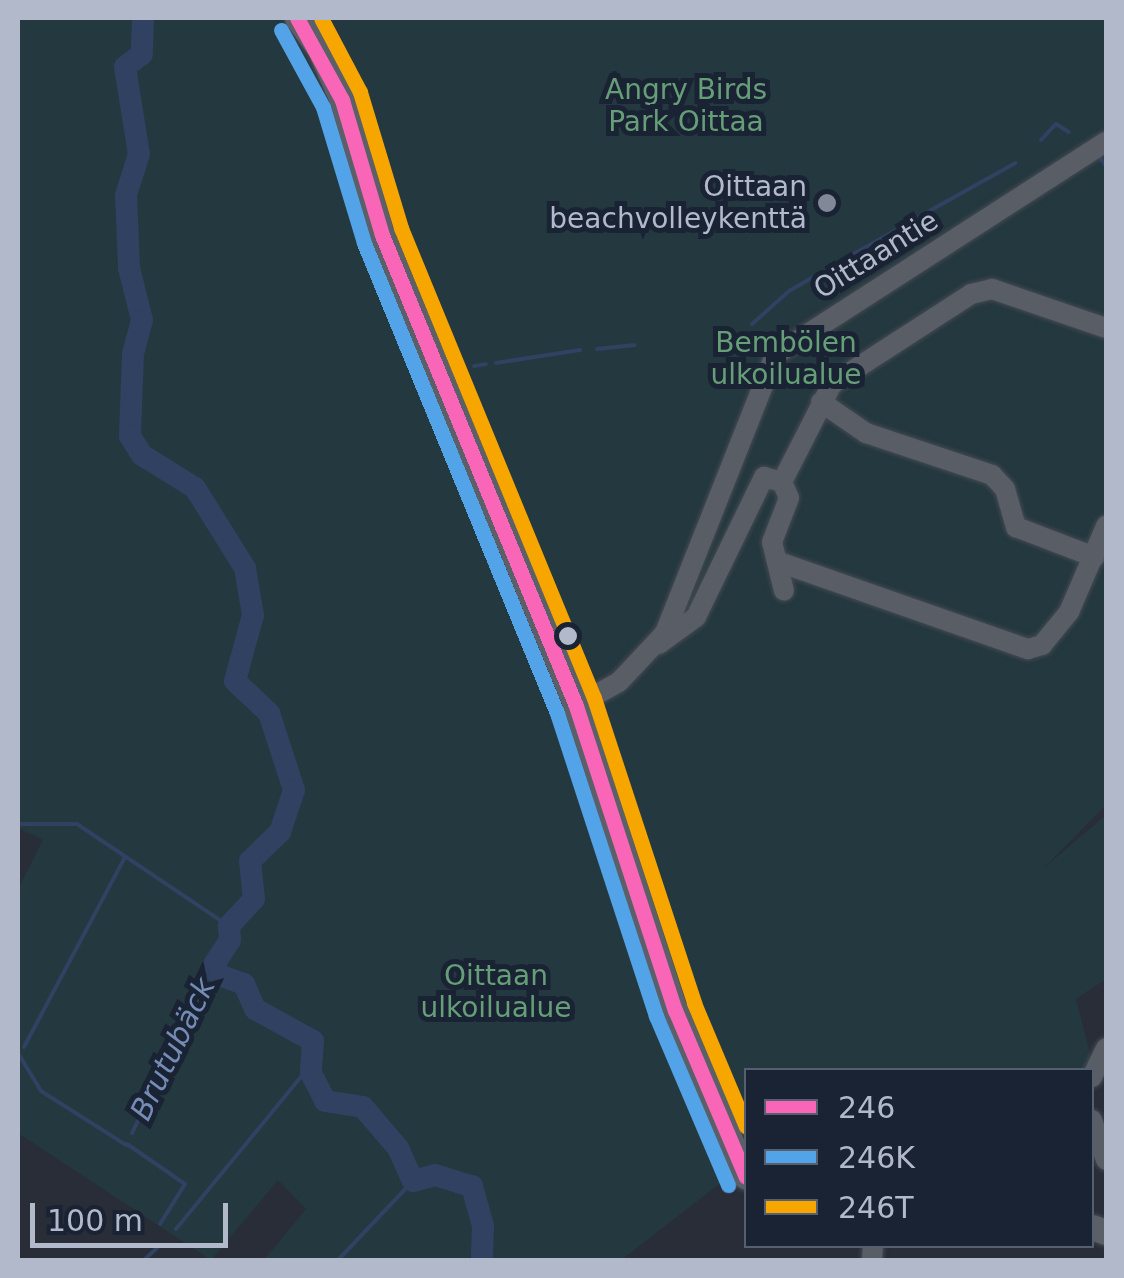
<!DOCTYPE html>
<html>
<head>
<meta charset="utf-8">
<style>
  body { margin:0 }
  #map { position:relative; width:1124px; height:1278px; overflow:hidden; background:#282d38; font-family:"DejaVu Sans",sans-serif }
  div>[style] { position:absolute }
  .green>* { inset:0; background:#24383f }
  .stream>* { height:4px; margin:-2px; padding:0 2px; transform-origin:2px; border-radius:2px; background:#304162 }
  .river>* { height:22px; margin:-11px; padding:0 11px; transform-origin:11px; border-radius:11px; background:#304162 }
  .roads { filter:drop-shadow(0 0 2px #444951) drop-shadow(0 0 2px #444951) }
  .minor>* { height:20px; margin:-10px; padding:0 10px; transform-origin:10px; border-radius:10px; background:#585d66 }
  .major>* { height:25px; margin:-12.5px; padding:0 12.5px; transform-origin:12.5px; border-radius:12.5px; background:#5b5f68 }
  .bus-1>* { height:15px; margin:-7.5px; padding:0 7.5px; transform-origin:7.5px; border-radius:7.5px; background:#fa66b7 }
  .bus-2>* { height:15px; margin:-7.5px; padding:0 7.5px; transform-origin:7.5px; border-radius:7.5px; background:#53a3e8 }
  .bus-3>* { height:15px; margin:-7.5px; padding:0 7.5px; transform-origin:7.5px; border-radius:7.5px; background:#f7a600 }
  .dots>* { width:28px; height:28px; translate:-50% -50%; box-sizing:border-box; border:5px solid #1a2334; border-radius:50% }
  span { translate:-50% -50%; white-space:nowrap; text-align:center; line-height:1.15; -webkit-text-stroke:10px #1a2334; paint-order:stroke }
  .park-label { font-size:28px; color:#659e77 }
  .poi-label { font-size:28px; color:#b1b9ca }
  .right { translate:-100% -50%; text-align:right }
  .street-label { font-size:28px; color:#b1b9ca }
  .water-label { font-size:30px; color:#758cb5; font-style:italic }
  .frame { position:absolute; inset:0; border:20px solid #b1b9ca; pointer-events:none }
  .legend { position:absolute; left:744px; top:1068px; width:350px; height:180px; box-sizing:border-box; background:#1a2334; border:2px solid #565f70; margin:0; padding:12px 18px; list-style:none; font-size:30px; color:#b1b9ca }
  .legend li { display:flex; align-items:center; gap:20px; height:50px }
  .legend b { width:50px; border:2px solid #565f70 }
  .scale { position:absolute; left:30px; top:1203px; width:198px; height:45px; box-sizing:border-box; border:5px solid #b1b9ca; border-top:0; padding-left:12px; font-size:30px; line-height:35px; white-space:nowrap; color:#b1b9ca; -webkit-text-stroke:8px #1a2334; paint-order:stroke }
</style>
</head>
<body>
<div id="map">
  <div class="green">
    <div style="clip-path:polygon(18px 18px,1106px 18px,1106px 805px,1044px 868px,1106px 815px,1106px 979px,1076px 999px,1091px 1057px,1087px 1070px,746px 1070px,746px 1146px,731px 1175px,621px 1260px,264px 1260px,306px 1209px,278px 1180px,211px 1260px,18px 1133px,18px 889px,43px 840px,18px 828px)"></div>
  </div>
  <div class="stream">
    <div style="left:1041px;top:140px;width:22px;rotate:-47deg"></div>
    <div style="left:1056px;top:124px;width:15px;rotate:32deg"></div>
    <div style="left:1099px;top:157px;width:11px;rotate:52deg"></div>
    <div style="left:915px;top:219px;width:115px;rotate:-29.2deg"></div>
    <div style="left:752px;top:324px;width:50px;rotate:-41.7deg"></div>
    <div style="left:789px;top:291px;width:123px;rotate:-29.7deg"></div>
    <div style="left:597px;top:349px;width:38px;rotate:-6deg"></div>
    <div style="left:496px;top:363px;width:85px;rotate:-8.8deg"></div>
    <div style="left:474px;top:366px;width:12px;rotate:-9deg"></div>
    <div style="left:18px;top:824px;width:59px"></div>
    <div style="left:77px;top:824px;width:183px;rotate:33.9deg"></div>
    <div style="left:24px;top:1047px;width:215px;rotate:-62deg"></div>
    <div style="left:18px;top:1053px;width:44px;rotate:58.8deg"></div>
    <div style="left:41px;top:1091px;width:101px;rotate:32.4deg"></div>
    <div style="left:132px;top:1133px;width:187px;rotate:-64deg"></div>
    <div style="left:127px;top:1144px;width:70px;rotate:34.6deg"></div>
    <div style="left:185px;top:1184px;width:47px;rotate:122deg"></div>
    <div style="left:176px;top:1229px;width:216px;rotate:-50.6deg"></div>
    <div style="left:144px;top:1260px;width:22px;rotate:-43deg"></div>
    <div style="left:338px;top:1260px;width:109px;rotate:-46.5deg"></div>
  </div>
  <div class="river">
    <div style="left:143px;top:18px;width:36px;rotate:92deg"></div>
    <div style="left:142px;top:54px;width:21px;rotate:143deg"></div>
    <div style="left:125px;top:67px;width:88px;rotate:80.9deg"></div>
    <div style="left:139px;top:154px;width:43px;rotate:107.6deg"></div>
    <div style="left:126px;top:195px;width:73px;rotate:87.6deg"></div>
    <div style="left:129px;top:268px;width:54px;rotate:76deg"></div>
    <div style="left:142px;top:320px;width:34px;rotate:105deg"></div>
    <div style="left:133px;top:353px;width:83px;rotate:92.1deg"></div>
    <div style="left:130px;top:436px;width:22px;rotate:58deg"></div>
    <div style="left:142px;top:455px;width:62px;rotate:31.9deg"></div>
    <div style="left:195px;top:488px;width:94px;rotate:58deg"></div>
    <div style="left:245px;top:568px;width:48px;rotate:80.3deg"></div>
    <div style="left:253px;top:615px;width:68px;rotate:105.3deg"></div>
    <div style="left:235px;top:681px;width:47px;rotate:43.3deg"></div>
    <div style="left:269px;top:713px;width:81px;rotate:72deg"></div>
    <div style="left:294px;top:790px;width:44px;rotate:108.4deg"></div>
    <div style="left:280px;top:832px;width:42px;rotate:136deg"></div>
    <div style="left:250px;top:861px;width:38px;rotate:84deg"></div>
    <div style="left:254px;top:899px;width:37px;rotate:133deg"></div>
    <div style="left:229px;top:926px;width:14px;rotate:86deg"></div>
    <div style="left:230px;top:940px;width:30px;rotate:123deg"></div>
    <div style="left:214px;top:965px;width:11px;rotate:63deg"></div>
    <div style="left:219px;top:975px;width:27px;rotate:20deg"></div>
    <div style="left:244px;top:984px;width:27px;rotate:66deg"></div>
    <div style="left:255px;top:1009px;width:66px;rotate:28.9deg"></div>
    <div style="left:313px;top:1041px;width:32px;rotate:94deg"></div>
    <div style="left:311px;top:1073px;width:31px;rotate:63deg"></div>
    <div style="left:325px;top:1101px;width:38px;rotate:9deg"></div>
    <div style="left:363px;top:1107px;width:54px;rotate:49.5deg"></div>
    <div style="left:398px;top:1148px;width:36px;rotate:66deg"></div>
    <div style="left:413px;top:1181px;width:23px;rotate:-15deg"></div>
    <div style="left:435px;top:1175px;width:39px;rotate:17deg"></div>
    <div style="left:472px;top:1186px;width:41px;rotate:74.6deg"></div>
    <div style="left:483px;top:1226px;width:34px;rotate:92deg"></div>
  </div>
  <div class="roads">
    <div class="minor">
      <div style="left:821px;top:402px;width:55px;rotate:34.6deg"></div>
      <div style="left:866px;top:433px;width:133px;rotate:18.4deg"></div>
      <div style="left:992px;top:475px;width:19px;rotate:47deg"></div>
      <div style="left:1005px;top:489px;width:40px;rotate:74deg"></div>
      <div style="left:1016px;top:527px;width:84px;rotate:21deg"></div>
      <div style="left:782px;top:482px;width:110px;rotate:-63deg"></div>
      <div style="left:832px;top:384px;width:166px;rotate:-32.9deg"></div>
      <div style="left:971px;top:294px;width:22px;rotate:-13deg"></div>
      <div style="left:992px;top:289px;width:120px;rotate:18.9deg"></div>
      <div style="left:779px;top:562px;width:264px;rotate:19.3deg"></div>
      <div style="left:1028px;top:649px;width:15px;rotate:-16deg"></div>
      <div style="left:1042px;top:645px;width:43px;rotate:-50.7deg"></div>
      <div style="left:1069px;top:612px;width:94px;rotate:-66.7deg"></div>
      <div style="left:659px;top:644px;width:46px;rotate:-36.1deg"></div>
      <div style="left:696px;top:617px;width:156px;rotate:-64.1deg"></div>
      <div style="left:764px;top:477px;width:19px;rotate:16deg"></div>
      <div style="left:782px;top:482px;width:17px;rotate:66deg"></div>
      <div style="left:789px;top:498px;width:47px;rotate:111.1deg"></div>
      <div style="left:772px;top:542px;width:50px;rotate:76.2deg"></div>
      <div style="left:576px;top:706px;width:49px;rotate:-29.2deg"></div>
      <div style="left:619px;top:682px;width:67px;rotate:-46.8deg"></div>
      <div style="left:665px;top:633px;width:299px;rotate:-68.4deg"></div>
      <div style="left:775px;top:355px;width:394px;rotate:-32.8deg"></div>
      <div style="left:1092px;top:1077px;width:32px;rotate:-64deg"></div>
      <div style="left:1092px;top:1120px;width:42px;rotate:70.7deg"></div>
      <div style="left:872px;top:1260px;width:14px;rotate:-86deg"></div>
    </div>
    <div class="major">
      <div style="left:297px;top:18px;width:37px;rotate:54deg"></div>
      <div style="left:319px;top:48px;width:57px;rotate:66.1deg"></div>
      <div style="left:342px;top:100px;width:141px;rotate:73.5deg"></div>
      <div style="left:382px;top:235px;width:509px;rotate:67.61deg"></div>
      <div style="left:576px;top:706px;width:320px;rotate:72deg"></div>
      <div style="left:675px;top:1010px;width:181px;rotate:67deg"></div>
      <div style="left:1092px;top:1227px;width:15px;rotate:20deg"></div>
    </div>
  </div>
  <div class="bus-1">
    <div style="left:297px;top:18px;width:94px;rotate:61.2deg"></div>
    <div style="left:342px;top:100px;width:141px;rotate:73.5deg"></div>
    <div style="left:382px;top:235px;width:509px;rotate:67.61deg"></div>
    <div style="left:576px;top:706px;width:320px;rotate:72deg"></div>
    <div style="left:675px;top:1010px;width:181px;rotate:67deg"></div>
  </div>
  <div class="bus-2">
    <div style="left:281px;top:30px;width:88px;rotate:61.4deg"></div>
    <div style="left:323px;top:107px;width:142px;rotate:73.2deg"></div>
    <div style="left:364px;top:243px;width:508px;rotate:67.68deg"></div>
    <div style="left:557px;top:713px;width:319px;rotate:71.9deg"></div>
    <div style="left:656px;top:1016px;width:184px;rotate:66.9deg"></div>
  </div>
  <div class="bus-3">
    <div style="left:321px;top:18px;width:84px;rotate:62.2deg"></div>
    <div style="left:360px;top:92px;width:142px;rotate:73.2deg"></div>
    <div style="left:401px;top:228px;width:508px;rotate:67.68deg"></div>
    <div style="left:594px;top:698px;width:321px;rotate:71.8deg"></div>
    <div style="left:694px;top:1003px;width:134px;rotate:67.2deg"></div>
  </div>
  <div class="dots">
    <div style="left:827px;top:203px;background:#818897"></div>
    <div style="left:568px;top:636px;background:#b1b9ca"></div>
  </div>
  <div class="park-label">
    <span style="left:686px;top:106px">Angry Birds<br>Park Oittaa</span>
    <span style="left:786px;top:359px">Bembölen<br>ulkoilualue</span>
    <span style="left:496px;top:992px">Oittaan<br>ulkoilualue</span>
  </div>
  <div class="poi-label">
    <span class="right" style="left:807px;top:203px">Oittaan<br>beachvolleykenttä</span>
  </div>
  <div class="street-label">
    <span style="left:876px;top:255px;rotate:-32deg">Oittaantie</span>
  </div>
  <div class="water-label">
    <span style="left:173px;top:1049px;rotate:-64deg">Brutubäck</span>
  </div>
  <div class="frame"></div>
  <ul class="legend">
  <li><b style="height:12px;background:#fa66b7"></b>246</li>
  <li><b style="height:12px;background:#53a3e8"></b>246K</li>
  <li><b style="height:12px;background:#f7a600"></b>246T</li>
  </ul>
  <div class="scale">100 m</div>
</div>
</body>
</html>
